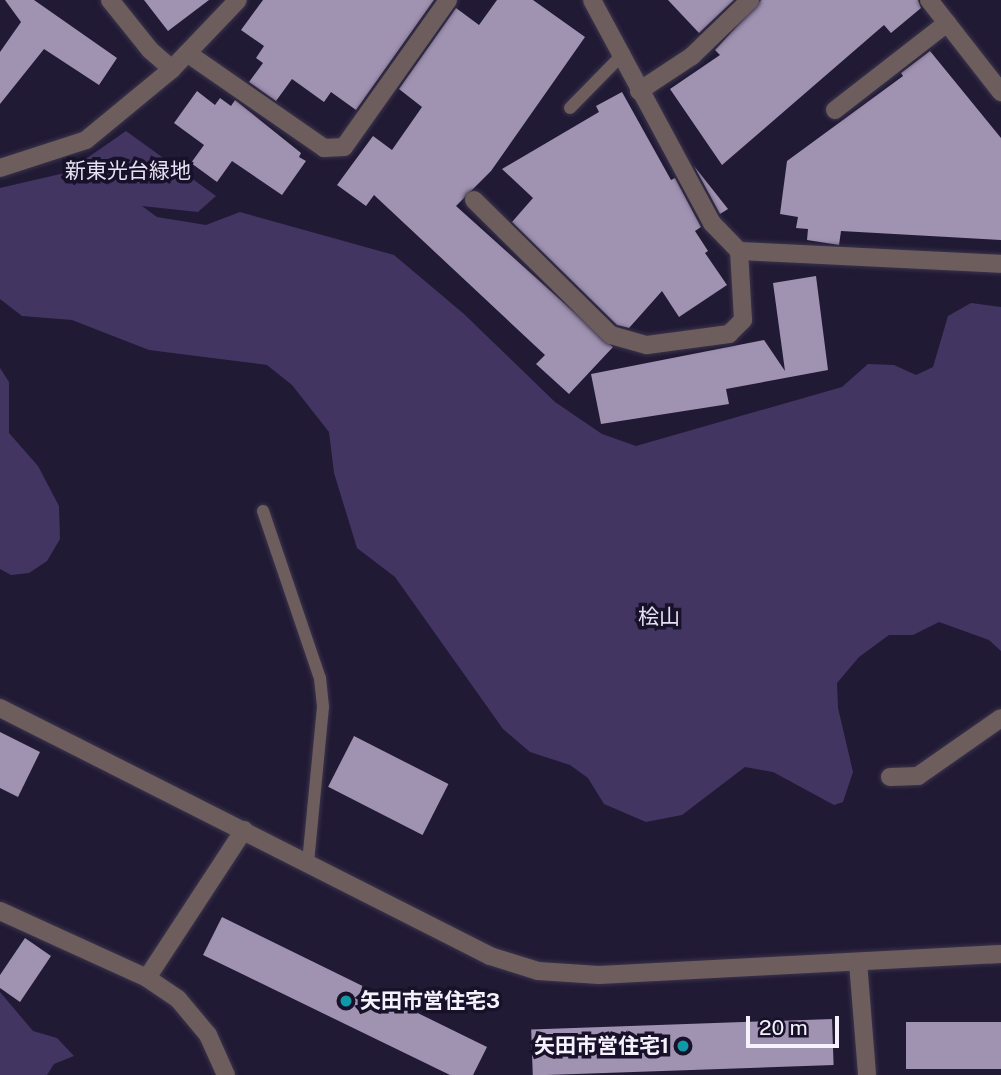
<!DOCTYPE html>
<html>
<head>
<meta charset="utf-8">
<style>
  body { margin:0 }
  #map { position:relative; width:1001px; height:1075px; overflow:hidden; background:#211a34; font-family:"Public Sans","Noto Sans JP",sans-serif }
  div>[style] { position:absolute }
  .green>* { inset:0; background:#423562 }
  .building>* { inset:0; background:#a092b1; transform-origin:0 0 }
  .roads { filter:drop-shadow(0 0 2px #3a344c) drop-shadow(0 0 2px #3a344c) }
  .lane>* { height:12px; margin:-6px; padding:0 6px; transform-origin:6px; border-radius:6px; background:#6e5d5d }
  .street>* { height:18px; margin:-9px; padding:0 9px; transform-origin:9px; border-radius:9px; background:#6e5d5d }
  .dots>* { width:19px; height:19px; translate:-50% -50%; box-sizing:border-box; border:4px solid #18112a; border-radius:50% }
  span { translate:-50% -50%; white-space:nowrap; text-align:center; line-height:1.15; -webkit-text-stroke:7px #18112a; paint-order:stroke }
  .park-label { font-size:21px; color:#e5e2f2 }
  .poi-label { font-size:21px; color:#f5f2fd; font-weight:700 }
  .left { translate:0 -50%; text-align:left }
  .right { translate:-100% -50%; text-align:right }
  .scale { position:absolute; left:746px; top:1016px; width:93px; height:32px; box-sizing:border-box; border:4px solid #f5f2fd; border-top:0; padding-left:9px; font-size:21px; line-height:24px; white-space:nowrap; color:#f5f2fd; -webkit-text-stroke:5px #18112a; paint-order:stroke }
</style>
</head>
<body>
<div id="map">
  <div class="green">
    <div style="clip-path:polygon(126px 131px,216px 196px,198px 212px,142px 206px,157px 217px,206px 225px,240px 212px,394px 255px,464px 314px,555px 402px,602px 434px,636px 446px,842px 387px,868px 364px,894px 365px,916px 375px,933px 367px,948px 316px,971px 303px,1001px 307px,1001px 651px,989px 640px,939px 622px,913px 635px,889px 635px,859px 657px,837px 683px,838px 708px,853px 772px,843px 802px,834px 805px,773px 772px,745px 767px,682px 815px,646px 822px,604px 804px,588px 778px,570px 765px,530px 752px,503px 729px,395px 577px,357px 548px,334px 473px,329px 432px,292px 385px,267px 365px,149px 350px,72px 320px,22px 316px,0 299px,0 188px,69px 172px,90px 181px,74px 167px)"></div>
    <div style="clip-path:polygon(0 368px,9px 382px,9px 433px,38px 466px,59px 506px,60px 539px,47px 561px,29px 573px,11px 575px,0 569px)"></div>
    <div style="clip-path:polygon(0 992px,33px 1031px,57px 1038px,74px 1056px,54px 1064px,47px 1075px,0 1075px)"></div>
  </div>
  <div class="building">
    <div style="clip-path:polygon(5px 0,34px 0,117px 58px,99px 85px,44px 49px,0 104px,0 52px,21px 22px)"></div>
    <div style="clip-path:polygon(144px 0,209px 0,168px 31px)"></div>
    <div style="clip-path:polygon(263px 0,434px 0,356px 110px,331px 92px,324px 102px,292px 79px,276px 101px,249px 82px,263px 63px,256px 58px,264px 46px,241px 30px)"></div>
    <div style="clip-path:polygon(497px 0,533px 0,585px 37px,491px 171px,456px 206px,613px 347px,569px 394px,536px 364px,545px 355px,374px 195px,366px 206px,337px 185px,373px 136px,392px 150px,422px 107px,399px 89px,456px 8px,479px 25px)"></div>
    <div style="clip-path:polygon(668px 0,734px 0,699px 33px)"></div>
    <div style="clip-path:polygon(761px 0,918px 0,921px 8px,891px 33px,884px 25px,722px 165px,670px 89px,720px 55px,715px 50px)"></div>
    <div style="clip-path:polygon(930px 51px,1001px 138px,1001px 240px,841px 231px,839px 245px,807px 240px,808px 229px,796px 228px,798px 217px,780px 214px,787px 161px,903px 76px,901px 73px)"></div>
    <div style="clip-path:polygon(197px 91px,215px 105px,220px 98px,231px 106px,235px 100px,301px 153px,299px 157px,306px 161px,282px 195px,232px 161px,217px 182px,191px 163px,204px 145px,174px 123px)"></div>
    <div style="clip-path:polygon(622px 92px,671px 180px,675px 178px,701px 227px,695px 231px,708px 251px,705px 253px,727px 285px,679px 317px,662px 291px,629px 328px,617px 325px,512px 222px,533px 198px,502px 169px,599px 112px,596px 106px)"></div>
    <div style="clip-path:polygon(694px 166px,728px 209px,720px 214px)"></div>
    <div style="clip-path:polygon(816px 276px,828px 370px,726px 389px,729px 404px,601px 424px,591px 374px,764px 340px,785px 371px,773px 283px)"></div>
    <div style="clip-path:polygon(0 732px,40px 752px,18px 797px,0 788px)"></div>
    <div style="left:354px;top:736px;width:106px;height:57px;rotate:27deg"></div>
    <div style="clip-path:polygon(222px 917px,487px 1047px,473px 1075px,450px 1075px,203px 955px)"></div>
    <div style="clip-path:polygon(25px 938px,51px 956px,20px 1002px,0 988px,0 975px)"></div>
    <div style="left:832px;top:1019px;width:46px;height:301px;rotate:88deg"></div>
    <div style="left:1001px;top:1022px;width:47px;height:95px;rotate:90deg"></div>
  </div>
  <div class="roads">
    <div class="lane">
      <div style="left:570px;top:108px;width:77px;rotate:-45.5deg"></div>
      <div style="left:263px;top:511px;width:176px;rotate:71.2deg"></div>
      <div style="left:320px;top:678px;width:29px;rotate:84deg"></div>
      <div style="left:323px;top:707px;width:157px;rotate:95.5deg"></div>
    </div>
    <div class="street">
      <div style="left:110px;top:0;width:64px;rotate:51.3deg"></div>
      <div style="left:150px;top:50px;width:29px;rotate:41deg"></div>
      <div style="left:929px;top:0;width:117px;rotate:52deg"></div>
      <div style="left:187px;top:53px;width:167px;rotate:34.7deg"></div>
      <div style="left:324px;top:148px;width:20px;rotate:-3deg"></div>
      <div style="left:344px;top:147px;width:180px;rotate:-54.7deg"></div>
      <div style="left:639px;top:91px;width:64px;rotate:-33.4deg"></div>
      <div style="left:692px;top:56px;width:81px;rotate:-44deg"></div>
      <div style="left:835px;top:110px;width:142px;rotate:-37.8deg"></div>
      <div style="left:0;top:168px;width:90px;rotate:-18deg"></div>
      <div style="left:86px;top:140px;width:112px;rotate:-39.5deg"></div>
      <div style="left:172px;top:69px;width:95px;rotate:-46.3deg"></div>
      <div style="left:474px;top:200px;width:192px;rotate:44.6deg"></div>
      <div style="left:611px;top:335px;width:37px;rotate:16deg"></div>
      <div style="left:647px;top:345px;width:83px;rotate:-7.6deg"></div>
      <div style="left:729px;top:334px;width:20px;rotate:-45deg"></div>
      <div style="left:743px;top:320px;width:69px;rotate:-93.3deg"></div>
      <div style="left:739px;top:251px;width:39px;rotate:-134deg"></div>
      <div style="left:712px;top:223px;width:253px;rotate:-118.3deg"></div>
      <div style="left:739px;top:251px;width:262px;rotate:2.8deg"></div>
      <div style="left:0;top:708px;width:549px;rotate:26.84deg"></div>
      <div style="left:490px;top:956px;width:50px;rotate:17.4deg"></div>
      <div style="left:538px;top:971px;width:61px;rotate:3.8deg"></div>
      <div style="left:599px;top:975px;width:403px;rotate:-3deg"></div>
      <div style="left:890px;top:777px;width:28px;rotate:-2deg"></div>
      <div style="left:918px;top:776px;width:101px;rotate:-34.9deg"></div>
      <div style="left:0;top:911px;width:162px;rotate:24.5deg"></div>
      <div style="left:147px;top:978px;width:177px;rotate:-56.8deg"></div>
      <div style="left:858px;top:962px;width:113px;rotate:85.4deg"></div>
      <div style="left:147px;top:978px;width:37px;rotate:34deg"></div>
      <div style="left:178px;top:999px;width:47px;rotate:50.2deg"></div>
      <div style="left:208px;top:1035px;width:44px;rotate:65.8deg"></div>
    </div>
  </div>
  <div class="dots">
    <div style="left:346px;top:1001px;background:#0f9aa8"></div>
    <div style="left:683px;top:1046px;background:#0f9aa8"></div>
  </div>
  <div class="park-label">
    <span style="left:128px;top:171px">新東光台緑地</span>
    <span style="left:659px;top:617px">桧山</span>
  </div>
  <div class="poi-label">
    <span class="left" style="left:360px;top:1001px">矢田市営住宅3</span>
    <span class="right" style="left:669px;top:1046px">矢田市営住宅1</span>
  </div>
  <div class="scale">20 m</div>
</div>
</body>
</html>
